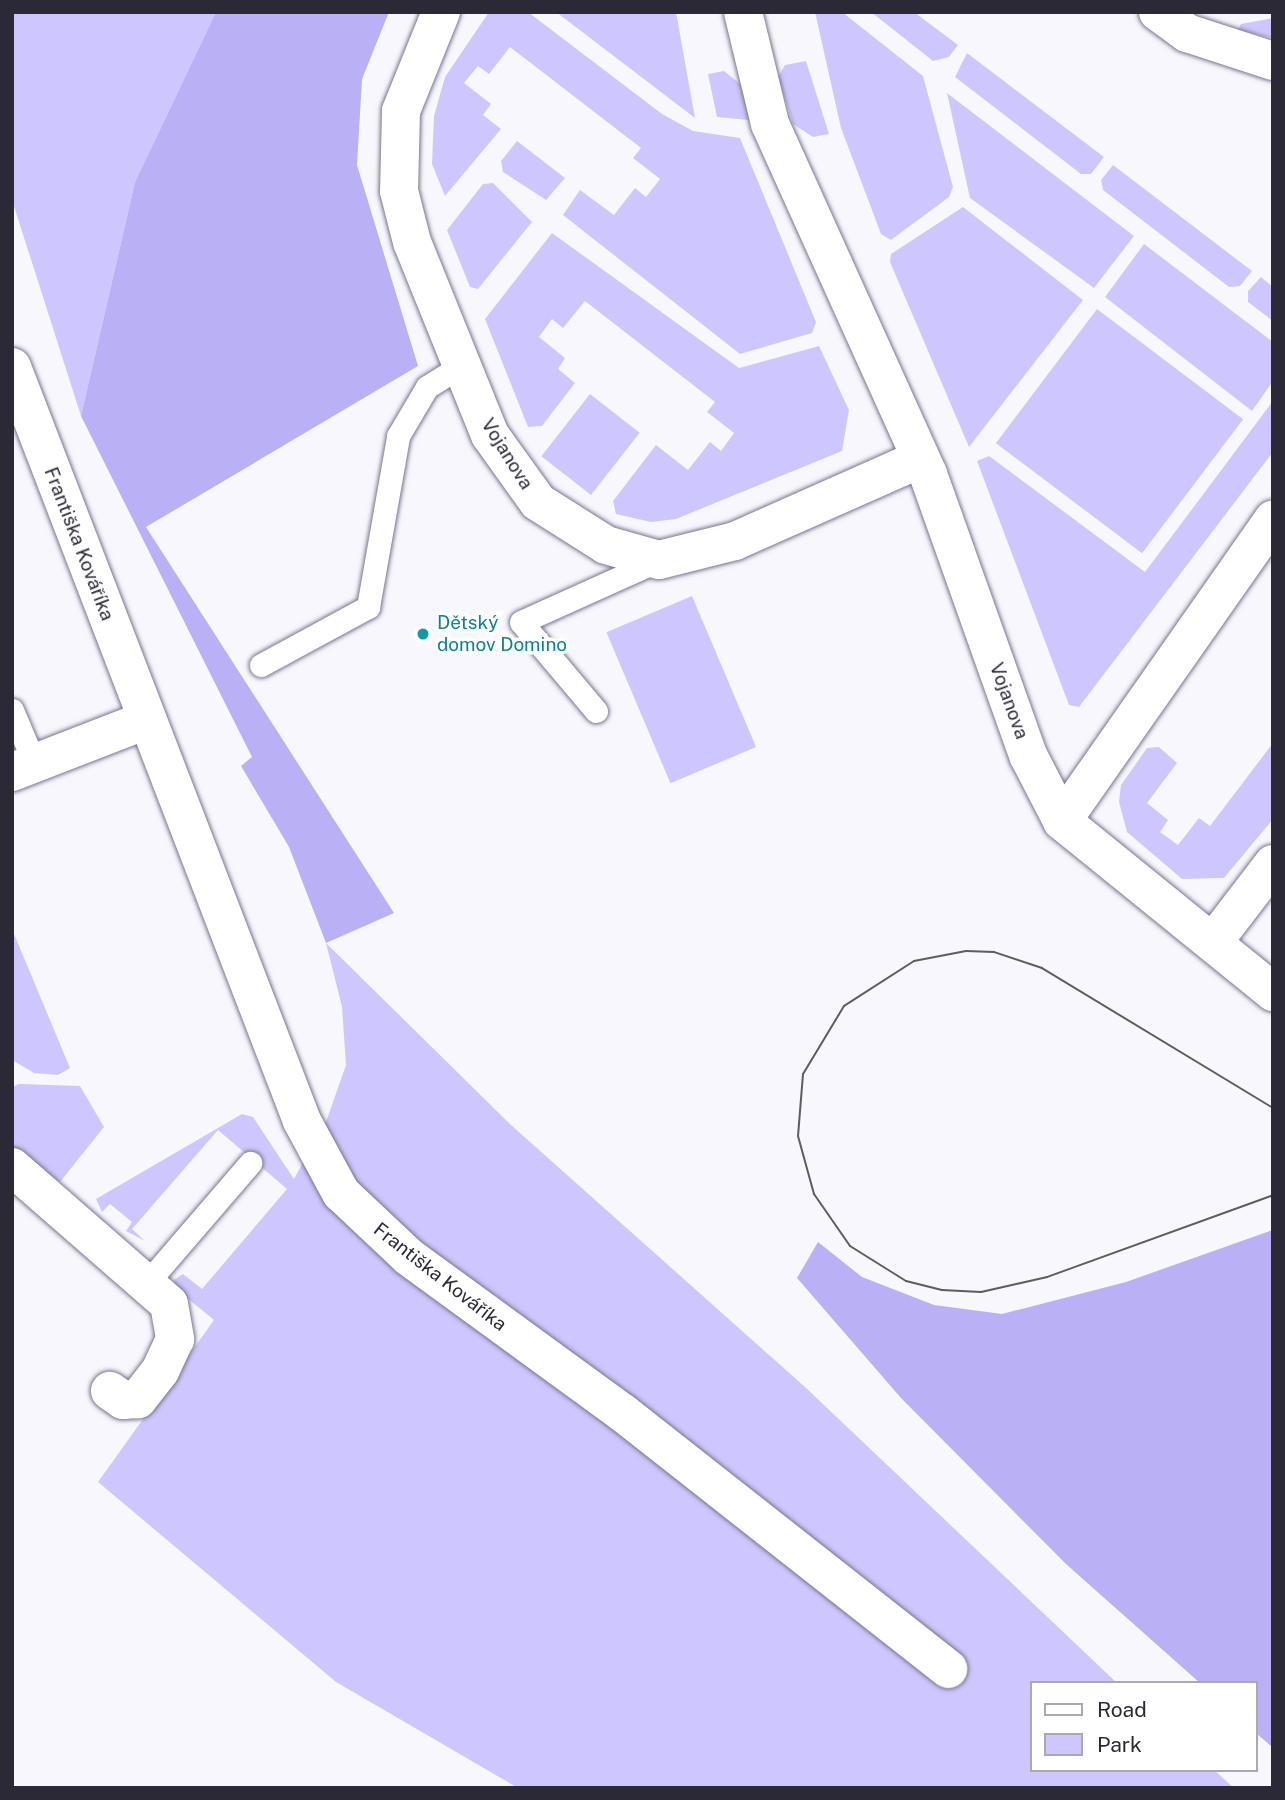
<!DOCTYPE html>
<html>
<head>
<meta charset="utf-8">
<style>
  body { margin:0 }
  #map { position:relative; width:1285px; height:1800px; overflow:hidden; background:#f7f7fd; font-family:"Public Sans",sans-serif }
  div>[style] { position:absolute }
  .green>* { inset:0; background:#cec7ff; transform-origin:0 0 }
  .forest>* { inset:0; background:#b9b0f6 }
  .roads { filter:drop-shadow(0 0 2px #78758f) drop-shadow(0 0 2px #78758f) }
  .lane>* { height:23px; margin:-11.5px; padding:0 11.5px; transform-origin:11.5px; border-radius:11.5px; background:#fff }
  .street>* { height:38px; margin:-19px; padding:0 19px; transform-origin:19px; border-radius:19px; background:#fff }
  .tram>* { height:2px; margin:-1px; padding:0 1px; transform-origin:1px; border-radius:1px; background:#5d5b66 }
  .dots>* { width:19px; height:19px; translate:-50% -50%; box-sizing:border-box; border:4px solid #fff; border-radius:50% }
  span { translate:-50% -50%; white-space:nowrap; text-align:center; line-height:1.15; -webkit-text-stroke:7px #fff; paint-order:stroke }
  .street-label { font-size:19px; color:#2b2935 }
  .culture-label { font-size:19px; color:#0d838f }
  .left { translate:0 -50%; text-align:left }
  .frame { position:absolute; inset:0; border:14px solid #2b2935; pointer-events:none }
  .legend { position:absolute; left:1030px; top:1681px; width:228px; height:91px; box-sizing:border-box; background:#fff; border:2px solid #aaa9ae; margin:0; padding:9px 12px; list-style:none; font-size:21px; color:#2b2935 }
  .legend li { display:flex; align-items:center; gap:14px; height:35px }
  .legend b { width:35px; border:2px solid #aaa9ae }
</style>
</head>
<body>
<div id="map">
  <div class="green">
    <div style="clip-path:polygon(12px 12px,216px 12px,135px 182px,81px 416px,12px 200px)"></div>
    <div style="clip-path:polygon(489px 12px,528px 12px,662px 114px,693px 131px,740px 138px,816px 322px,812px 333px,740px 354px,563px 215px,580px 190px,614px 215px,635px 188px,646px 197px,660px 179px,633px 158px,641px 148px,510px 47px,489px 74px,478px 66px,464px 83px,491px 104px,483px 115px,501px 129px,445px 196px,432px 164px,434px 116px,445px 77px)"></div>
    <div style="clip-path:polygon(556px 12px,676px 12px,695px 118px)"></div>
    <div style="clip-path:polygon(815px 12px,842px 12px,923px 76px,953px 187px,949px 197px,891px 240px,881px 234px,841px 128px)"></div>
    <div style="clip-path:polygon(871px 12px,914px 12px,958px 45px,949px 57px,933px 61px)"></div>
    <div style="clip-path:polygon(1273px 18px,1273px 38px,1238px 30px,1241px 24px)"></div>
    <div style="clip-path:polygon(967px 53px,1104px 157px,1091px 174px,1081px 174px,955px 77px)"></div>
    <div style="clip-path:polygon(806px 61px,829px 134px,813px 137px,793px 124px,778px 77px,785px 65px)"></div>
    <div style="clip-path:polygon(724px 71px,743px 86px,749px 120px,717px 117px,708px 74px)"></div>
    <div style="clip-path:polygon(947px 93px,1134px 236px,1094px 288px,970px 198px)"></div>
    <div style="clip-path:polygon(517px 141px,565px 178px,546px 200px,503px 172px,501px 161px)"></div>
    <div style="clip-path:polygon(1113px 165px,1252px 271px,1240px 286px,1229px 287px,1103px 190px,1101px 180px)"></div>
    <div style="clip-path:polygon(493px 183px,532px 222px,478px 289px,470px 287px,447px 230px,483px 184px)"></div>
    <div style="clip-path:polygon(963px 207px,1083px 300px,969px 447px,890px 262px,891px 254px)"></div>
    <div style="clip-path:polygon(552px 233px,739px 368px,819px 346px,849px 410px,842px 451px,676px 519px,651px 522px,616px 514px,613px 501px,656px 445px,688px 470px,710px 442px,721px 451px,734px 433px,707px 412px,715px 402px,585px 301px,563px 328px,552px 319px,539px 337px,565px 358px,558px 369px,575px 383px,542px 426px,528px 427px,485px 319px)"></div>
    <div style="clip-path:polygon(1144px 244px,1273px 342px,1273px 381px,1252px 411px,1105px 297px)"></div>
    <div style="clip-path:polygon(1261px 277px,1273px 287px,1273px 321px,1248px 302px,1248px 291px)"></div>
    <div style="left:1097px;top:309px;width:183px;height:168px;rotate:37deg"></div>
    <div style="left:590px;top:394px;width:63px;height:79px;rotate:38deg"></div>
    <div style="clip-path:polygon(1273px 401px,1273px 452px,1079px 707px,1069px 705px,977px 461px,989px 456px,1145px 572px)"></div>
    <div style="left:692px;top:596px;width:164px;height:93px;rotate:67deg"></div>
    <div style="clip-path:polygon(1273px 743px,1273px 819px,1224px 878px,1182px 879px,1127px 832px,1119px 802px,1121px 785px,1147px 748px,1159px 747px,1177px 763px,1147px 803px,1168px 820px,1160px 832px,1178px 845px,1199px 818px,1210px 826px)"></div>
    <div style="clip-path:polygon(12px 929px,70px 1068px,58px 1075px,34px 1073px,12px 1060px)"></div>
    <div style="clip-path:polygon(326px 943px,511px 1125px,805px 1387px,1117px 1683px,1031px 1683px,1031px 1770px,1214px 1770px,1234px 1788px,518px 1788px,336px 1682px,98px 1482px,214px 1320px,176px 1289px,174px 1280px,183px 1274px,202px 1289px,287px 1189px,218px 1130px,132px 1229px,145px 1241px,126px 1231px,132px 1222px,110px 1204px,102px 1212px,96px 1199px,242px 1114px,253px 1117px,294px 1179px,327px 1119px,346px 1065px,342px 1007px)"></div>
    <div style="clip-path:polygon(19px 1084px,80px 1086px,104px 1127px,60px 1182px,12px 1147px,12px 1087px)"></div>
  </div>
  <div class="forest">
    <div style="clip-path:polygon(216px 12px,389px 12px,362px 79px,357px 165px,418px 366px,146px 527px,394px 913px,326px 943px,289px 847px,241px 766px,252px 757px,81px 416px,135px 182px)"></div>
    <div style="clip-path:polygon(1273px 1230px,1273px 1748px,1255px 1732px,1255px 1683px,1200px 1683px,1066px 1564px,901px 1398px,797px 1278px,818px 1242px,862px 1277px,934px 1305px,1002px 1314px,1126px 1282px)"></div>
  </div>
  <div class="roads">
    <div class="lane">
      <div style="left:261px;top:665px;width:122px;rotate:-28.5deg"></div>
      <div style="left:368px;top:607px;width:174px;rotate:-80deg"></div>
      <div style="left:398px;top:436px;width:57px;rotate:-59.4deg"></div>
      <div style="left:427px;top:387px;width:40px;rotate:-32deg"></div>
      <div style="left:12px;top:710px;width:54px;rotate:67.2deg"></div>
      <div style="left:596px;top:711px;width:116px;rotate:-130.1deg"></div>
      <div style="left:521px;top:622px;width:151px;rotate:-24.2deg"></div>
      <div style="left:146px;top:1284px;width:160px;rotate:-49.3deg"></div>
    </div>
    <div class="street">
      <div style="left:441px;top:12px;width:107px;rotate:112deg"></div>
      <div style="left:401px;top:111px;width:80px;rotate:91.4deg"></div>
      <div style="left:399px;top:191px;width:53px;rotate:75.7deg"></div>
      <div style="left:412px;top:242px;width:208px;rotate:68deg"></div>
      <div style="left:490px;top:435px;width:82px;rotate:54.4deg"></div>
      <div style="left:538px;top:502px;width:80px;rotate:32.3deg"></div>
      <div style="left:606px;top:545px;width:55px;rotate:15.8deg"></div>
      <div style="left:659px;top:560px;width:78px;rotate:-14deg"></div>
      <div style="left:735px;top:541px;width:202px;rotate:-23.9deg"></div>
      <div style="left:743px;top:12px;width:115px;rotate:76.4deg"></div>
      <div style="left:770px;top:124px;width:384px;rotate:65.7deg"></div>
      <div style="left:928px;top:474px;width:300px;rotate:70.4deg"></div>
      <div style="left:1029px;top:757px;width:72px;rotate:62.7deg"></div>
      <div style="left:1062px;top:821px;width:272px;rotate:39deg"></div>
      <div style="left:1158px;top:12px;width:36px;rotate:36deg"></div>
      <div style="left:1187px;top:33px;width:90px;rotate:18deg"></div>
      <div style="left:12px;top:367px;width:808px;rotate:68.96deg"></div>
      <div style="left:302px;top:1121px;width:82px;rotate:61.6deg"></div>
      <div style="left:341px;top:1193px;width:93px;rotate:43.3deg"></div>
      <div style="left:409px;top:1257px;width:265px;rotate:36.1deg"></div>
      <div style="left:623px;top:1413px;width:414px;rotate:38.2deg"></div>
      <div style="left:12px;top:772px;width:144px;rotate:-21.2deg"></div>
      <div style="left:1062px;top:821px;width:368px;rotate:-55deg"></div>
      <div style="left:1214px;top:941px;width:97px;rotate:-52.5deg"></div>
      <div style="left:12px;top:1167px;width:208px;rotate:41.1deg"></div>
      <div style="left:169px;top:1304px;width:36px;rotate:80deg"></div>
      <div style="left:175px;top:1339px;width:35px;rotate:115deg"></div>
      <div style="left:160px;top:1371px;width:36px;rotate:128deg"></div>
      <div style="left:138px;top:1399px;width:15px;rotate:176deg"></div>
      <div style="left:123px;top:1400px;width:16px;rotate:-145deg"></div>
    </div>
  </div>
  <div class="tram">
    <div style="left:1273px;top:1108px;width:270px;rotate:-148.8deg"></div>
    <div style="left:1042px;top:968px;width:51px;rotate:-161.6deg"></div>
    <div style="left:994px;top:952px;width:28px;rotate:-178deg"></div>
    <div style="left:966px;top:951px;width:53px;rotate:169.1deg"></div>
    <div style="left:914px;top:961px;width:83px;rotate:147.3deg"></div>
    <div style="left:844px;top:1006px;width:79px;rotate:121.1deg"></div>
    <div style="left:803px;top:1074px;width:62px;rotate:94.6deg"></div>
    <div style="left:798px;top:1136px;width:60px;rotate:74.6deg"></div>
    <div style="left:814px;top:1194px;width:63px;rotate:55.3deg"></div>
    <div style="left:850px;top:1246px;width:66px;rotate:32deg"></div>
    <div style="left:906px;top:1281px;width:37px;rotate:14deg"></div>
    <div style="left:942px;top:1290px;width:39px;rotate:3deg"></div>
    <div style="left:981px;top:1292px;width:68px;rotate:-12.8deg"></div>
    <div style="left:1047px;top:1277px;width:240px;rotate:-19.9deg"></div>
  </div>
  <div class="dots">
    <div style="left:423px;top:634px;background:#0f9aa8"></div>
  </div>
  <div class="street-label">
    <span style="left:507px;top:454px;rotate:58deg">Vojanova</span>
    <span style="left:79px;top:544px;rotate:69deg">Františka Kováříka</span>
    <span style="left:1009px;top:701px;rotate:70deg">Vojanova</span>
    <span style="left:440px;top:1277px;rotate:38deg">Františka Kováříka</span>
  </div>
  <div class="culture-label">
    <span class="left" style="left:437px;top:634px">Dětský<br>domov Domino</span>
  </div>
  <div class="frame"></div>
  <ul class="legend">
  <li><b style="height:9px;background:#fff"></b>Road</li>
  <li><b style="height:19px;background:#cec7ff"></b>Park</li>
  </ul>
</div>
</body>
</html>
